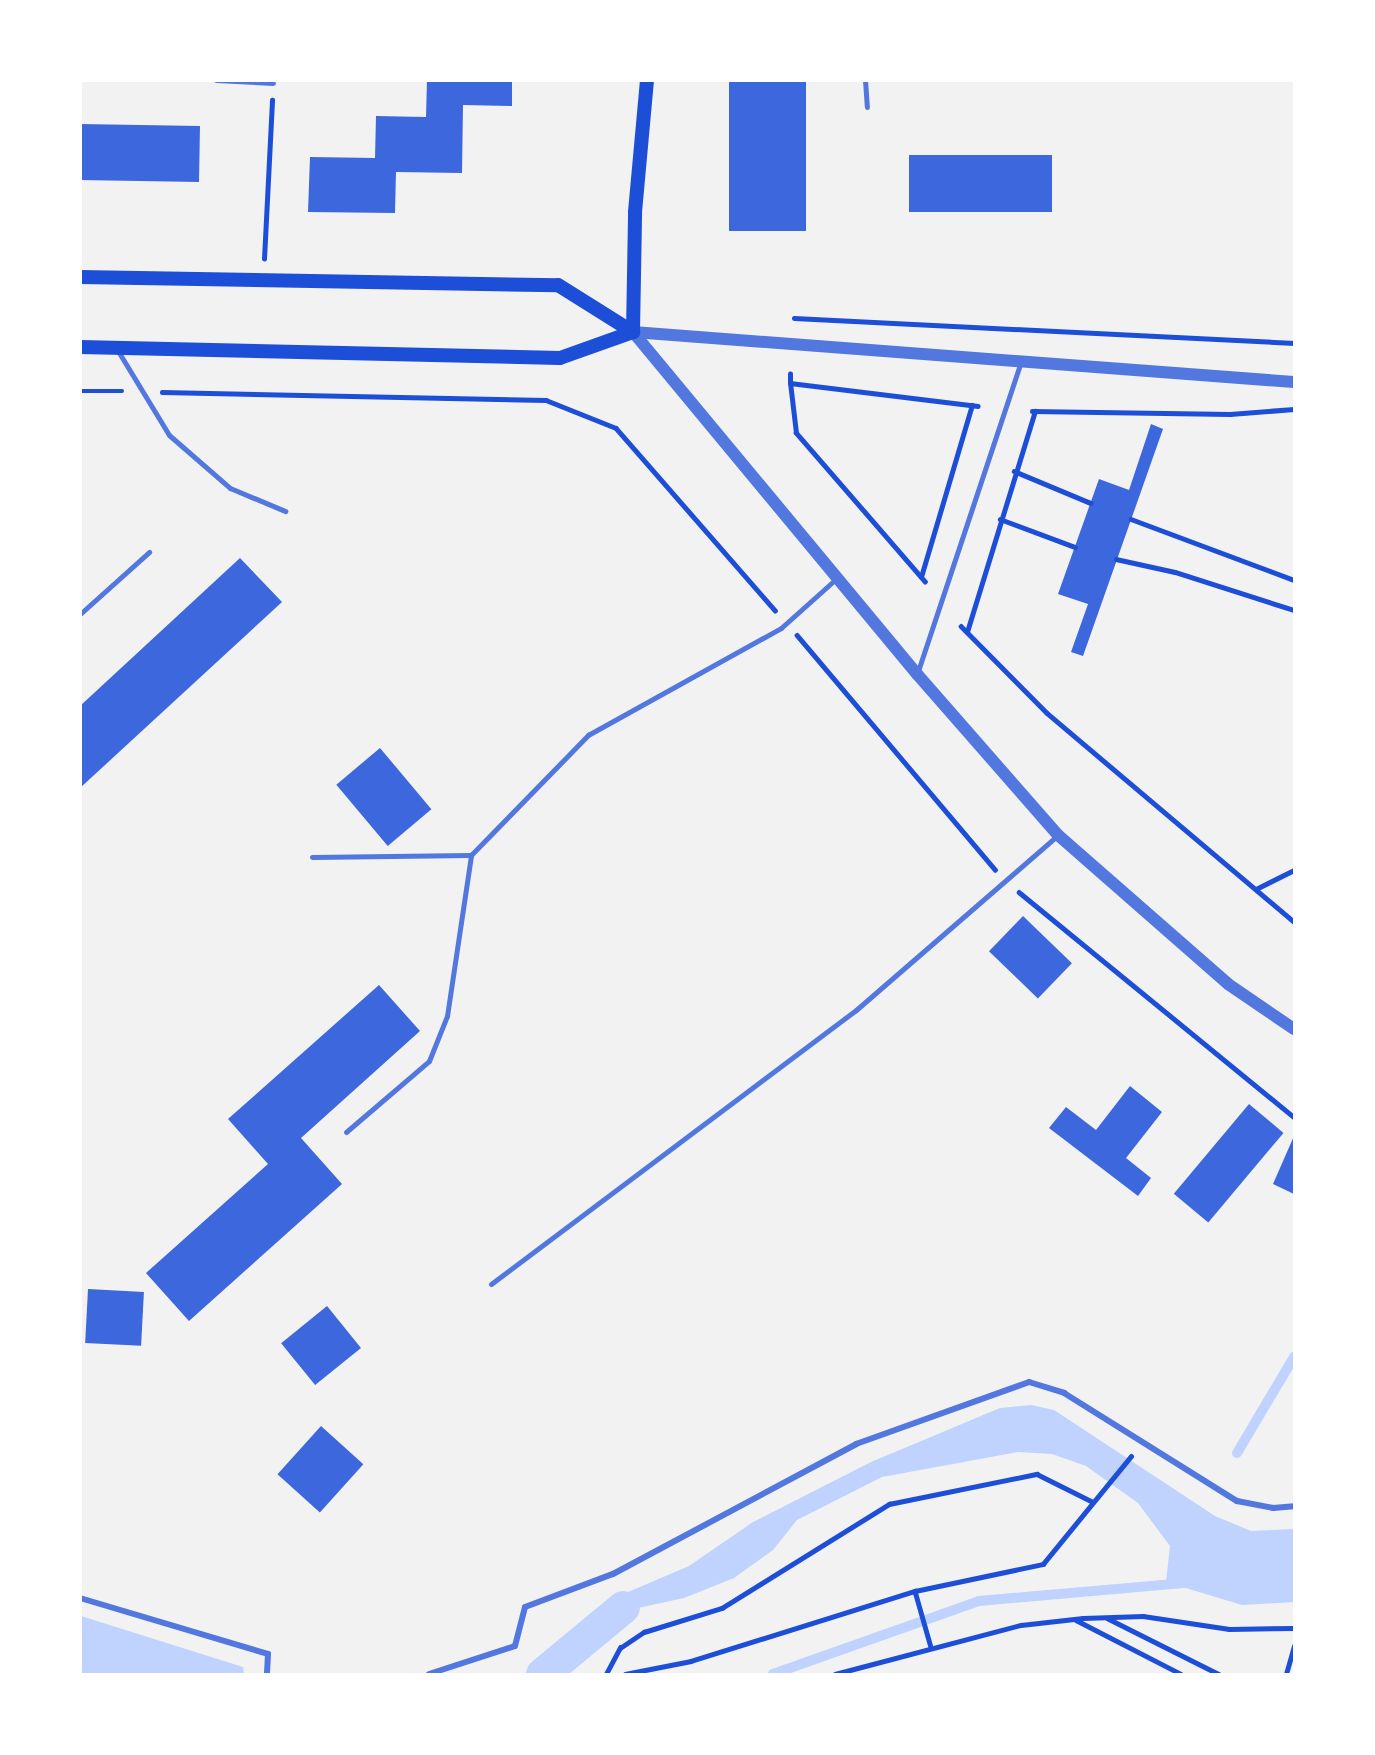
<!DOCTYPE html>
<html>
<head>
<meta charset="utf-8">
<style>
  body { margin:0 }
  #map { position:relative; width:1375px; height:1755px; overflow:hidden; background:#f2f2f2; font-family:"Work Sans",sans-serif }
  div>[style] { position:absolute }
  .water>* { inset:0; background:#bfd3fe }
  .stream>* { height:10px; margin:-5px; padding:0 5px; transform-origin:5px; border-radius:5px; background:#bfd3fe }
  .canal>* { height:33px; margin:-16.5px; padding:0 16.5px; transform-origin:16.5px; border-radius:16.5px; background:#bfd3fe }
  .building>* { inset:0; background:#3d67dc; transform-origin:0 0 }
  .path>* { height:4.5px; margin:-2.25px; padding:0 2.25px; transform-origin:2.25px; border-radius:2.25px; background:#1d4ed8 }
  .service>* { height:5px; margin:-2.5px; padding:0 2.5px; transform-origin:2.5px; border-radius:2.5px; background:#5277de }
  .pedestrian>* { height:6px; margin:-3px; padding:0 3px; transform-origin:3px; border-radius:3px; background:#5277de }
  .tertiary>* { height:12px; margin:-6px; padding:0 6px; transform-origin:6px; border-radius:6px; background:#5277de }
  .secondary>* { height:14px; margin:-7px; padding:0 7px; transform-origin:7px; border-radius:7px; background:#1d4ed8 }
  span { translate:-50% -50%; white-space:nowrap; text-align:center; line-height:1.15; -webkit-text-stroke:5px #fff; paint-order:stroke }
  .frame { position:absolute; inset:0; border:82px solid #fff; pointer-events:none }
</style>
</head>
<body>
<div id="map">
  <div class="water">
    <div style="clip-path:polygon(1031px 1405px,1054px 1410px,1215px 1516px,1251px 1531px,1294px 1529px,1294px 1602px,1242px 1605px,1166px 1582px,1170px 1546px,1138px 1503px,1086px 1466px,1052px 1454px,1018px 1452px,882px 1477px,797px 1520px,773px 1550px,734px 1578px,684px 1598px,638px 1608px,589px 1642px,587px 1622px,607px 1601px,689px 1566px,753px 1522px,871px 1462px,1000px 1408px)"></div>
    <div style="clip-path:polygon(81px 1616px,243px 1667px,244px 1674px,81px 1674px)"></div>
  </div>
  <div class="stream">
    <div style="left:1237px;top:1453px;width:112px;rotate:-59.3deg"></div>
    <div style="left:773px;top:1674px;width:219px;rotate:-19.5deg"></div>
    <div style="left:979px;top:1601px;width:208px;rotate:-5deg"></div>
  </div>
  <div class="canal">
    <div style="left:542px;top:1674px;width:105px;rotate:-39.6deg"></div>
  </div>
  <div class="building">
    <div style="clip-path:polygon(427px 80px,512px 80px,512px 106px,463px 105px,462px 173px,396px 172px,395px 213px,308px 212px,310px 157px,375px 158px,376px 116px,426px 117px)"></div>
    <div style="left:729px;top:80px;width:77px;height:151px"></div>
    <div style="left:80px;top:124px;width:120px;height:56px;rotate:1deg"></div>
    <div style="left:1052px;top:155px;width:57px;height:143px;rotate:90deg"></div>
    <div style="clip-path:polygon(1151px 424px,1163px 429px,1083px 656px,1071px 652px,1088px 604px,1058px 594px,1099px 479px,1129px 490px)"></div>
    <div style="clip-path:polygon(240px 558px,282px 602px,80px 788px,80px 706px)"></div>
    <div style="left:380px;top:748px;width:80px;height:57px;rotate:50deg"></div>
    <div style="left:1023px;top:916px;width:68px;height:49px;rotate:44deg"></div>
    <div style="clip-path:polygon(379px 985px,420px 1031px,301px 1138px,342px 1184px,189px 1321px,146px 1273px,268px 1164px,228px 1119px)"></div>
    <div style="clip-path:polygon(1130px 1086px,1162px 1112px,1126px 1158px,1151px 1178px,1138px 1196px,1049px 1128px,1066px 1107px,1096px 1130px)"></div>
    <div style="left:1249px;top:1104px;width:45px;height:117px;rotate:40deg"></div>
    <div style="clip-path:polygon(1294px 1136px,1294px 1194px,1273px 1184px)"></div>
    <div style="left:88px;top:1289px;width:56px;height:54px;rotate:3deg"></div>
    <div style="left:327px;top:1306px;width:54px;height:59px;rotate:51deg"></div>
    <div style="left:321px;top:1426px;width:57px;height:65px;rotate:42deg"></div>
  </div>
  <div class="path">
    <div style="left:264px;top:259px;width:159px;rotate:-87.1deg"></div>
    <div style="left:794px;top:318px;width:501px;rotate:2.86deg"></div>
    <div style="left:790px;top:383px;width:9px;rotate:-90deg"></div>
    <div style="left:80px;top:391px;width:42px"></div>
    <div style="left:162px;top:392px;width:384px;rotate:1.2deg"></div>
    <div style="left:546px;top:400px;width:75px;rotate:21.8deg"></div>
    <div style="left:616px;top:428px;width:242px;rotate:48.9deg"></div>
    <div style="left:1032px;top:411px;width:198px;rotate:0.9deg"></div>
    <div style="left:1230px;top:414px;width:64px;rotate:-4.5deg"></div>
    <div style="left:1014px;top:471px;width:83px;rotate:22.6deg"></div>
    <div style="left:1000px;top:519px;width:80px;rotate:20.5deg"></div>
    <div style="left:1131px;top:519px;width:174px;rotate:20.5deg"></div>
    <div style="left:1116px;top:559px;width:60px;rotate:12.4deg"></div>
    <div style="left:1175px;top:572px;width:125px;rotate:17.7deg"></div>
    <div style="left:921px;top:577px;width:179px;rotate:-73.5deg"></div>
    <div style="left:925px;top:582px;width:197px;rotate:-130.9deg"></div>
    <div style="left:796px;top:433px;width:50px;rotate:-96.8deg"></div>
    <div style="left:790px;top:383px;width:189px;rotate:7deg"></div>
    <div style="left:961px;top:626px;width:122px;rotate:45.3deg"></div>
    <div style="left:1047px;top:713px;width:324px;rotate:40.2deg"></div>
    <div style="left:967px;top:632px;width:231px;rotate:-72.9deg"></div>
    <div style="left:797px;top:635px;width:307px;rotate:49.8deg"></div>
    <div style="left:1256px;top:889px;width:42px;rotate:-26.6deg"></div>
    <div style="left:1019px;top:892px;width:355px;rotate:39.3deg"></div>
    <div style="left:915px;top:1591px;width:58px;rotate:74.1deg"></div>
    <div style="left:1107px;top:1618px;width:125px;rotate:26.6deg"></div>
    <div style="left:1076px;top:1620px;width:118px;rotate:27.2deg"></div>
    <div style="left:606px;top:1674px;width:30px;rotate:-62deg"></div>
    <div style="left:620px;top:1648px;width:29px;rotate:-34deg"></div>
    <div style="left:644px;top:1632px;width:82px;rotate:-17.1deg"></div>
    <div style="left:722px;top:1608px;width:197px;rotate:-31.9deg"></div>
    <div style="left:889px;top:1504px;width:151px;rotate:-11.5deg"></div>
    <div style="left:1037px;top:1474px;width:60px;rotate:26.6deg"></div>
    <div style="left:625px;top:1674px;width:67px;rotate:-11.1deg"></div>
    <div style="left:691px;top:1661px;width:235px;rotate:-17.4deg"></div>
    <div style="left:915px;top:1591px;width:131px;rotate:-11.9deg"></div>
    <div style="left:1043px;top:1564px;width:139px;rotate:-50.8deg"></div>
    <div style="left:835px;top:1674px;width:192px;rotate:-14.8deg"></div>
    <div style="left:1021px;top:1625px;width:62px;rotate:-6.4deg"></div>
    <div style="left:1083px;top:1618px;width:60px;rotate:-1.9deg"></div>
    <div style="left:1143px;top:1616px;width:87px;rotate:8.6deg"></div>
    <div style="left:1229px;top:1629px;width:65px;rotate:-0.9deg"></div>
    <div style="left:1286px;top:1674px;width:29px;rotate:-74deg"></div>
  </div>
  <div class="service">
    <div style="left:216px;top:80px;width:57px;rotate:3deg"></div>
    <div style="left:865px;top:80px;width:27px;rotate:86deg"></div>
    <div style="left:118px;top:351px;width:98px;rotate:58.7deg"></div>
    <div style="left:169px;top:435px;width:81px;rotate:41deg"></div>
    <div style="left:230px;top:488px;width:60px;rotate:22.7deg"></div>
    <div style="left:80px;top:614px;width:93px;rotate:-41.9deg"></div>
    <div style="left:917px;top:674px;width:327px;rotate:-71.6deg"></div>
    <div style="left:312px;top:857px;width:159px;rotate:-0.7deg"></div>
    <div style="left:471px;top:855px;width:168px;rotate:-45.7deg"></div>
    <div style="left:588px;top:735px;width:221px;rotate:-29deg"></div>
    <div style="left:781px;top:628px;width:75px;rotate:-41.8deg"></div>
    <div style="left:346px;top:1132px;width:109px;rotate:-40.5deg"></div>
    <div style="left:429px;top:1061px;width:48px;rotate:-68.2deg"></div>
    <div style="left:447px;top:1016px;width:163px;rotate:-81.5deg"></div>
    <div style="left:491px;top:1284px;width:456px;rotate:-36.9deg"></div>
    <div style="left:856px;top:1010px;width:267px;rotate:-40.9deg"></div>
  </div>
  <div class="pedestrian">
    <div style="left:80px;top:1598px;width:196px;rotate:16.6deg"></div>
    <div style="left:268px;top:1654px;width:20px;rotate:93deg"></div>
    <div style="left:429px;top:1674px;width:90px;rotate:-18deg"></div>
    <div style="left:515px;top:1646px;width:40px;rotate:-75.6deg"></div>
    <div style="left:525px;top:1607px;width:94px;rotate:-20.6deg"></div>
    <div style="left:613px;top:1574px;width:276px;rotate:-28.1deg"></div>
    <div style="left:856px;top:1444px;width:184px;rotate:-19.7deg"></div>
    <div style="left:1029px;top:1382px;width:37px;rotate:17deg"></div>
    <div style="left:1064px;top:1393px;width:204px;rotate:32deg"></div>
    <div style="left:1237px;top:1501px;width:37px;rotate:11deg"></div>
    <div style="left:1273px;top:1508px;width:21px;rotate:-5deg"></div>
  </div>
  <div class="tertiary">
    <div style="left:633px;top:332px;width:445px;rotate:50.3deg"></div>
    <div style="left:917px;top:674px;width:214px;rotate:48.8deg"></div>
    <div style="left:1058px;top:835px;width:226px;rotate:41.2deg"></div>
    <div style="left:1228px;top:984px;width:80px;rotate:34.3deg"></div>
    <div style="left:633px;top:332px;width:663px;rotate:4.33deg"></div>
  </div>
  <div class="secondary">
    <div style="left:80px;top:277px;width:478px;rotate:1deg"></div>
    <div style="left:558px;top:285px;width:89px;rotate:32.1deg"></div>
    <div style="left:633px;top:332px;width:120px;rotate:-89deg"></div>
    <div style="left:635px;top:212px;width:133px;rotate:-84.8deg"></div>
    <div style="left:80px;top:347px;width:480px;rotate:1.3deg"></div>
    <div style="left:560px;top:358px;width:77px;rotate:-19.6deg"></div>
  </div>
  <div class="frame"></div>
</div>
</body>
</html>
